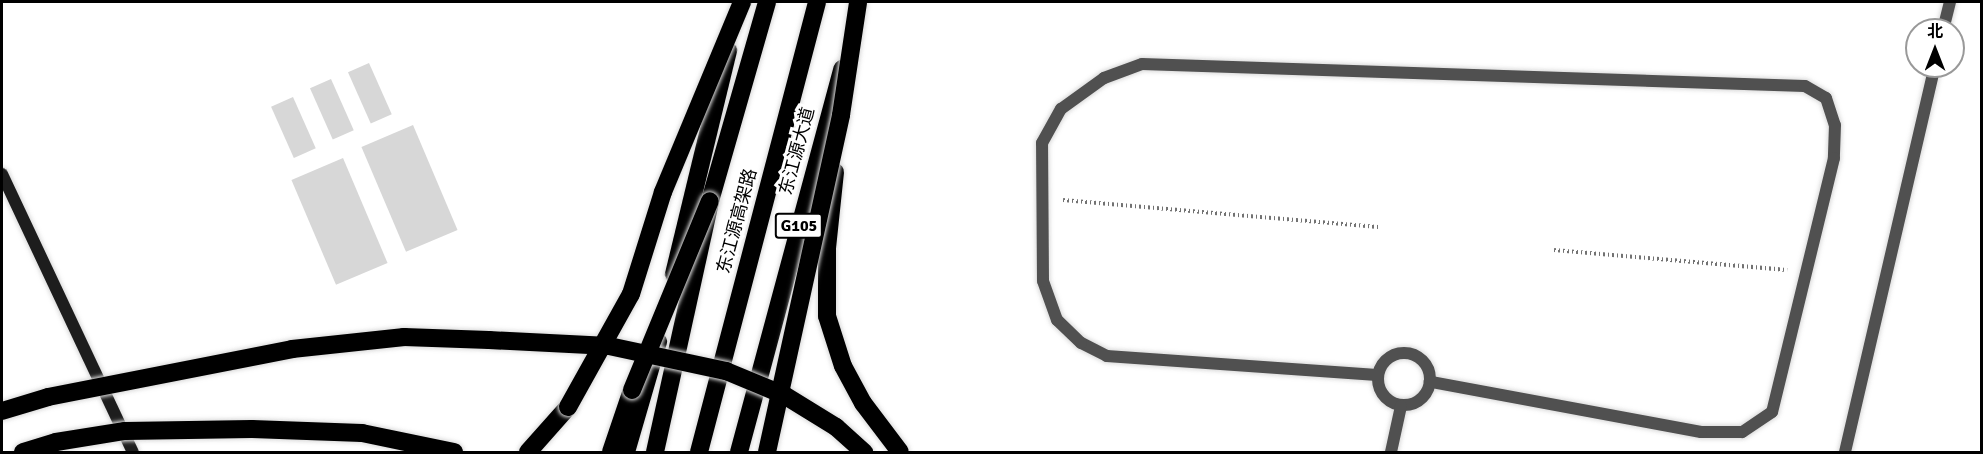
<!DOCTYPE html>
<html>
<head>
<meta charset="utf-8">
<style>
  body { margin:0 }
  #map { position:relative; width:1983px; height:454px; overflow:hidden; background:#fff; font-family:Signika,"Noto Sans SC",sans-serif }
  div>[style] { position:absolute }
  .green>* { inset:0; background:#d7d7d7; transform-origin:0 0 }
  .path>* { height:4px; margin-top:-2px; transform-origin:0; background:repeating-linear-gradient(90deg,#727272 0 1.5px,transparent 0 4.5px) }
  .roads { filter:drop-shadow(0 0 2px #dbdbdb) drop-shadow(0 0 2px #dbdbdb) }
  .street>* { height:12px; margin:-6px; padding:0 6px; transform-origin:6px; border-radius:6px; background:#505050 }
  .street>.ring { margin:-6px; padding:0; box-sizing:content-box; background:none; border:12px solid #505050; border-radius:50% }
  .secondary>* { height:12px; margin:-6px; padding:0 6px; transform-origin:6px; border-radius:6px; background:#1d1d1d }
  .highway>* { height:18px; margin:-9px; padding:0 9px; transform-origin:9px; border-radius:9px; background:#000 }
  .bridges { filter:drop-shadow(0 0 2px #dbdbdb) drop-shadow(0 0 2px #dbdbdb) }
  .highway-bridge>* { height:18px; margin:-9px; padding:0 9px; transform-origin:9px; border-radius:9px; background:#000 }
  span { translate:-50% -50%; white-space:nowrap; text-align:center; line-height:1.15; -webkit-text-stroke:6px #fff; paint-order:stroke }
  .shield-label span { padding:2px 4px; background:#fff; border:2px solid; border-radius:4px; -webkit-text-stroke-width:0 }
  .shield-label { font-size:16px; color:#000; font-weight:700 }
  .street-label { font-size:18px; color:#000 }
  .frame { position:absolute; inset:0; border:3px solid #000; pointer-events:none }
  .north { position:absolute; left:1905px; top:18px; width:60px; height:60px; box-sizing:border-box; background:#fff; border:2px solid #999; border-radius:50%; rotate:0deg; font-size:16px; font-weight:700; line-height:24px; text-align:center; color:#000 }
  .north::after { content:''; display:block; margin:auto; width:21px; height:27px; background:#000; clip-path:polygon(50% 0,100% 100%,50% 72%,0 100%) }
</style>
</head>
<body>
<div id="map">
  <div class="green">
    <div style="left:369px;top:63px;width:56px;height:23px;rotate:66deg"></div>
    <div style="left:331px;top:79px;width:56px;height:23px;rotate:66deg"></div>
    <div style="left:293px;top:97px;width:56px;height:24px;rotate:66deg"></div>
    <div style="left:413px;top:125px;width:114px;height:56px;rotate:67deg"></div>
    <div style="left:343px;top:158px;width:114px;height:56px;rotate:67deg"></div>
  </div>
  <div class="path">
    <div style="left:1063px;top:200px;width:319px;rotate:4.9deg"></div>
    <div style="left:1554px;top:250px;width:234px;rotate:4.9deg"></div>
  </div>
  <div class="roads">
    <div class="street">
      <div style="left:1943px;top:30px;width:29px;rotate:-76deg"></div>
      <div class="ring" style="left:1378px;top:353px;width:40px;height:40px"></div>
      <div style="left:1377px;top:375px;width:271px;rotate:-176deg"></div>
      <div style="left:1107px;top:356px;width:29px;rotate:-153deg"></div>
      <div style="left:1081px;top:343px;width:33px;rotate:-136deg"></div>
      <div style="left:1057px;top:320px;width:41px;rotate:-109.7deg"></div>
      <div style="left:1043px;top:281px;width:138px;rotate:-90.4deg"></div>
      <div style="left:1042px;top:143px;width:39px;rotate:-61deg"></div>
      <div style="left:1061px;top:109px;width:53px;rotate:-35.8deg"></div>
      <div style="left:1104px;top:78px;width:40px;rotate:-20.2deg"></div>
      <div style="left:1142px;top:64px;width:663px;rotate:1.9deg"></div>
      <div style="left:1805px;top:86px;width:24px;rotate:30deg"></div>
      <div style="left:1826px;top:98px;width:28px;rotate:72deg"></div>
      <div style="left:1835px;top:125px;width:33px;rotate:92deg"></div>
      <div style="left:1834px;top:158px;width:261px;rotate:103.7deg"></div>
      <div style="left:1772px;top:412px;width:36px;rotate:146deg"></div>
      <div style="left:1742px;top:432px;width:41px;rotate:180deg"></div>
      <div style="left:1701px;top:432px;width:276px;rotate:-169.5deg"></div>
      <div style="left:1391px;top:452px;width:47px;rotate:-77.7deg"></div>
      <div style="left:1845px;top:452px;width:396px;rotate:-76.9deg"></div>
    </div>
    <div class="secondary">
      <div style="left:2px;top:174px;width:307px;rotate:64.8deg"></div>
    </div>
    <div class="highway">
      <div style="left:835px;top:172px;width:76px;rotate:96deg"></div>
      <div style="left:827px;top:248px;width:68px;rotate:90deg"></div>
      <div style="left:827px;top:316px;width:52px;rotate:72.3deg"></div>
      <div style="left:843px;top:366px;width:42px;rotate:61.6deg"></div>
      <div style="left:863px;top:403px;width:61px;rotate:52.9deg"></div>
      <div style="left:674px;top:274px;width:230px;rotate:-76.4deg"></div>
      <div style="left:528px;top:452px;width:60px;rotate:-48.4deg"></div>
      <div style="left:611px;top:452px;width:65px;rotate:-71.3deg"></div>
      <div style="left:626px;top:452px;width:115px;rotate:-73.8deg"></div>
      <div style="left:655px;top:452px;width:257px;rotate:-77.6deg"></div>
      <div style="left:710px;top:201px;width:207px;rotate:-74deg"></div>
      <div style="left:699px;top:452px;width:465px;rotate:-75.3deg"></div>
      <div style="left:739px;top:452px;width:397px;rotate:-74.9deg"></div>
    </div>
  </div>
  <div class="bridges">
    <div class="highway-bridge">
      <div style="left:632px;top:390px;width:204px;rotate:-67.6deg"></div>
      <div style="left:568px;top:407px;width:129px;rotate:-60.9deg"></div>
      <div style="left:631px;top:294px;width:107px;rotate:-72.6deg"></div>
      <div style="left:663px;top:192px;width:206px;rotate:-67.4deg"></div>
      <div style="left:2px;top:411px;width:48px;rotate:-16.9deg"></div>
      <div style="left:48px;top:397px;width:249px;rotate:-11.1deg"></div>
      <div style="left:292px;top:349px;width:113px;rotate:-6.1deg"></div>
      <div style="left:404px;top:337px;width:85px;rotate:2deg"></div>
      <div style="left:489px;top:340px;width:120px;rotate:2.9deg"></div>
      <div style="left:609px;top:346px;width:120px;rotate:12.1deg"></div>
      <div style="left:726px;top:371px;width:63px;rotate:22.5deg"></div>
      <div style="left:784px;top:395px;width:61px;rotate:31.6deg"></div>
      <div style="left:836px;top:427px;width:38px;rotate:42deg"></div>
      <div style="left:23px;top:452px;width:34px;rotate:-17deg"></div>
      <div style="left:56px;top:442px;width:70px;rotate:-9.1deg"></div>
      <div style="left:125px;top:431px;width:127px;rotate:-0.9deg"></div>
      <div style="left:252px;top:429px;width:110px;rotate:2.1deg"></div>
      <div style="left:362px;top:433px;width:94px;rotate:11.7deg"></div>
      <div style="left:767px;top:452px;width:345px;rotate:-77.6deg"></div>
      <div style="left:841px;top:115px;width:114px;rotate:-81.4deg"></div>
    </div>
  </div>
  <div class="shield-label">
    <span style="left:799px;top:226px">G105</span>
  </div>
  <div class="street-label">
    <span style="left:797px;top:151px;rotate:-75deg">东江源大道</span>
    <span style="left:737px;top:221px;rotate:-75deg">东江源高架路</span>
  </div>
  <div class="frame"></div>
  <div class="north">北</div>
</div>
</body>
</html>
